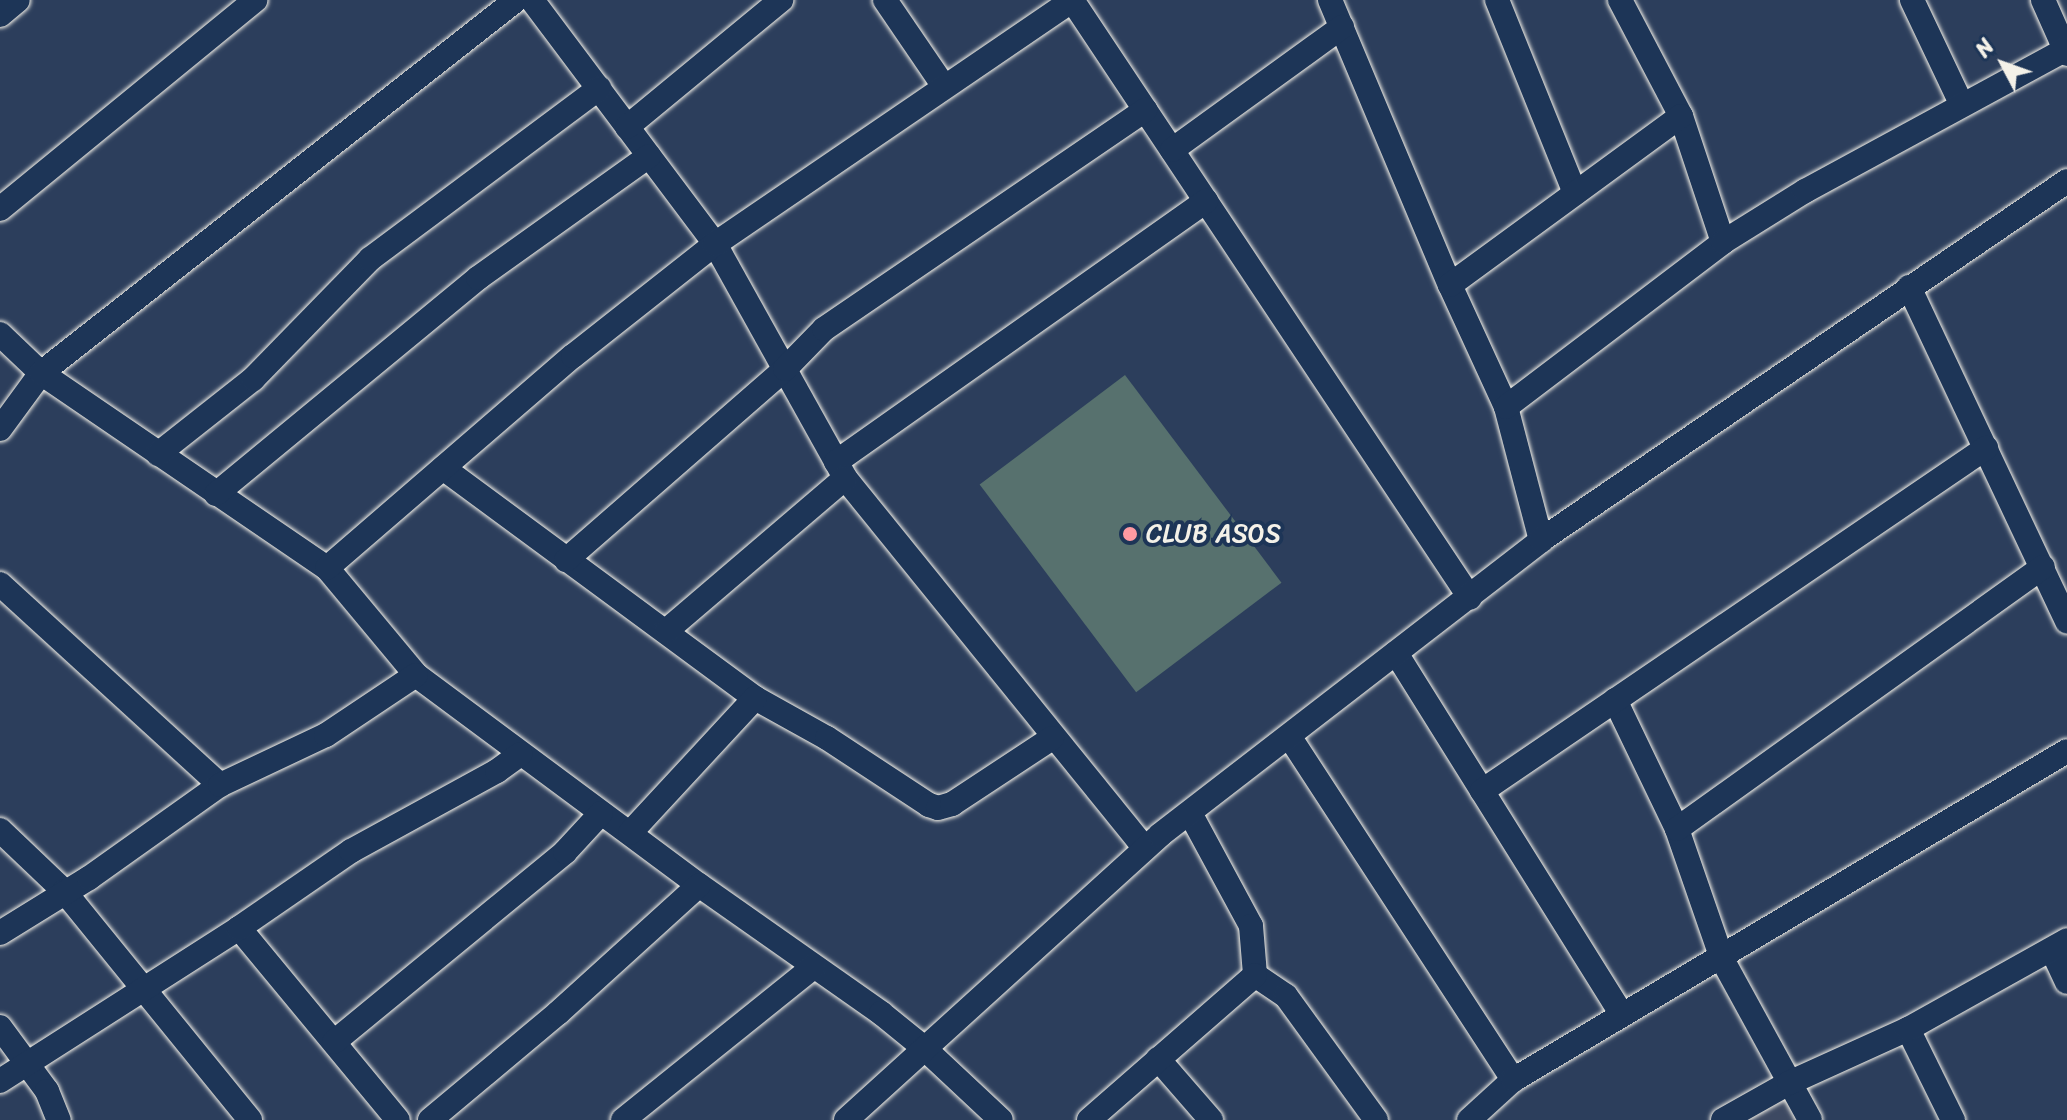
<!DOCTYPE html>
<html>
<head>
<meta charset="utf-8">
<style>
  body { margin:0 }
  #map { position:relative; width:2067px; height:1120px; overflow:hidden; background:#2c3e5c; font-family:Sriracha,sans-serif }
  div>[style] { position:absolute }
  .built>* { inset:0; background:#3d4962 }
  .green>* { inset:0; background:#57716e; transform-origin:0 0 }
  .roads { filter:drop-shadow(0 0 2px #f4f1e8) drop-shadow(0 0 2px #f4f1e8) }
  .minor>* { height:24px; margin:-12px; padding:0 12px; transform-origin:12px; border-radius:12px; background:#1d3557 }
  .dots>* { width:22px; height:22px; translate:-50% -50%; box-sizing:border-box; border:4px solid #1d3557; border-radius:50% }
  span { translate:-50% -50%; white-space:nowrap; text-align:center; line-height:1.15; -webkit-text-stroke:8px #1d3557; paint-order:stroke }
  .poi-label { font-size:26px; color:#f4f1e8 }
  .left { translate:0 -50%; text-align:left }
  .north { position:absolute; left:1963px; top:24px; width:80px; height:80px; -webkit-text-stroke:6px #1d3557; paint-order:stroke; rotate:311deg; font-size:22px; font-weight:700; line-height:32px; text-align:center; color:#f4f1e8 }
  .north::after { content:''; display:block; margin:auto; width:28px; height:36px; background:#f4f1e8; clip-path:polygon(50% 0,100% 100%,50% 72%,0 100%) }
</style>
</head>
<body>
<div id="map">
  <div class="built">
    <div style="clip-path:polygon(1785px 1095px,1799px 1120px,1745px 1120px)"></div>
  </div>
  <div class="green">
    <div style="left:1125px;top:375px;width:260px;height:182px;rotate:53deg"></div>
  </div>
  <div class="roads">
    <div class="minor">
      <div style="left:532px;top:0;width:305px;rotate:53.1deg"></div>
      <div style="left:715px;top:244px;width:268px;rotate:60.9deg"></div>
      <div style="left:845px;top:478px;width:476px;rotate:51deg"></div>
      <div style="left:885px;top:0;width:103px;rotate:55.7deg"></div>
      <div style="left:1072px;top:0;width:718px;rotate:56.35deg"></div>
      <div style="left:1330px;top:0;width:309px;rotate:67.2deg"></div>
      <div style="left:1450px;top:285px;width:134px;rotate:65.3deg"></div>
      <div style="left:1506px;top:407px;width:138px;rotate:75.3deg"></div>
      <div style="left:1497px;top:0;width:208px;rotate:68deg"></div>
      <div style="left:1620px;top:0;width:131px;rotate:62.3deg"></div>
      <div style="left:1681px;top:116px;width:133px;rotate:71.6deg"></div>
      <div style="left:1912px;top:0;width:114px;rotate:64.6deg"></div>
      <div style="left:2043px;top:0;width:59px;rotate:66deg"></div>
      <div style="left:0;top:15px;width:23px;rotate:-40deg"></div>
      <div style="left:627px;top:127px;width:200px;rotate:-39.5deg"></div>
      <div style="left:1172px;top:150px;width:210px;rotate:-35.9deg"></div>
      <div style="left:0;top:209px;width:330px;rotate:-39.3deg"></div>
      <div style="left:1450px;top:285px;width:286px;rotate:-36.2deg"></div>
      <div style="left:1909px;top:287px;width:370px;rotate:64.7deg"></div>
      <div style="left:0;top:334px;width:57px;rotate:43.6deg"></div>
      <div style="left:41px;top:373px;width:346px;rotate:34.3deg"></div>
      <div style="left:327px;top:568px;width:139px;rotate:50.2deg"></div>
      <div style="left:416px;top:675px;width:352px;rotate:36.6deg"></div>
      <div style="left:699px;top:885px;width:223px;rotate:35.1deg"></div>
      <div style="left:881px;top:1013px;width:55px;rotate:39.1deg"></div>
      <div style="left:924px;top:1048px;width:105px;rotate:43.1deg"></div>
      <div style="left:1506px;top:407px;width:273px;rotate:-37.2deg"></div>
      <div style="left:1723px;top:242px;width:97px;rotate:-31.9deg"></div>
      <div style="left:1805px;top:191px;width:296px;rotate:-28.5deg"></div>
      <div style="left:0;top:429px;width:69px;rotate:-53.8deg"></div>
      <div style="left:41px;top:373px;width:604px;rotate:-38.14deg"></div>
      <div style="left:158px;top:454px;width:121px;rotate:-38.3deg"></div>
      <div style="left:253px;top:379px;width:168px;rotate:-45.7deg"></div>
      <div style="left:370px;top:259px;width:286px;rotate:-36.7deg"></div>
      <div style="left:836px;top:462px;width:453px;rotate:-35.2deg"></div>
      <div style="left:443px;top:468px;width:388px;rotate:36.4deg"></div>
      <div style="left:755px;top:698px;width:82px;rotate:29.1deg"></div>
      <div style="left:827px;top:738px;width:122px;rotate:33.3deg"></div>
      <div style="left:929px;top:805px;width:9px;rotate:18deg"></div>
      <div style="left:938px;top:808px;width:15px;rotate:-16deg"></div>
      <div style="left:952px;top:804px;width:120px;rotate:-33.4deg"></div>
      <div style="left:216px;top:494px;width:340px;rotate:-39.5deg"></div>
      <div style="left:478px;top:278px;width:210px;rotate:-35.5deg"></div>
      <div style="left:566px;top:560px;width:291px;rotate:-41.1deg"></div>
      <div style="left:785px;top:369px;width:56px;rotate:-45.7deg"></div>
      <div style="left:824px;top:329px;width:389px;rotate:-34.3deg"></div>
      <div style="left:327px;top:568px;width:325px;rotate:-40.8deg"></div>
      <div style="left:573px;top:356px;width:181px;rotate:-38.3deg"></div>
      <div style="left:715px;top:244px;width:433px;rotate:-34.3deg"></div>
      <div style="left:0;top:584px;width:298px;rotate:42.4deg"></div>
      <div style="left:666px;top:631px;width:235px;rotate:-40.5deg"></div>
      <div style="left:1396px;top:653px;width:426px;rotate:58deg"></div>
      <div style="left:1615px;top:700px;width:143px;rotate:64.3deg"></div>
      <div style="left:1677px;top:829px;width:138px;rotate:70.9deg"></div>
      <div style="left:1722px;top:959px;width:183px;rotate:61.3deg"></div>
      <div style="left:1289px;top:736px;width:411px;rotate:56.9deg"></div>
      <div style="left:1482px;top:791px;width:610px;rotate:-34.24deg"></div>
      <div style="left:1190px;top:813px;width:128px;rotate:61.6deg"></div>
      <div style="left:1251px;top:926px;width:49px;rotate:85.3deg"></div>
      <div style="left:1255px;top:975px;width:37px;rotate:34deg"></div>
      <div style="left:1286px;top:996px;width:153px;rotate:54deg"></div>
      <div style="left:1677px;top:829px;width:450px;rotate:-35.6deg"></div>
      <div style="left:0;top:830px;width:88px;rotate:43.6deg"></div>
      <div style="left:64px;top:891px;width:295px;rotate:50.9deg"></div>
      <div style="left:630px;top:833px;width:184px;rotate:-47.2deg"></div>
      <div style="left:239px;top:928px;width:249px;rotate:50.4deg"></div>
      <div style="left:0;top:933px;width:105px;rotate:-31.7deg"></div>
      <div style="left:89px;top:878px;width:161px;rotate:-35.4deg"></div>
      <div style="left:220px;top:785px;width:117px;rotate:-25.3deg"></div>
      <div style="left:326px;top:735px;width:108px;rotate:-33.7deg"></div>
      <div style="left:2052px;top:950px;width:35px;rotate:65deg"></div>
      <div style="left:0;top:1027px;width:79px;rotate:53.7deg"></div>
      <div style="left:47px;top:1091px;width:31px;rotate:68deg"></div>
      <div style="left:1908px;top:1029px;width:102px;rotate:63.7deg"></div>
      <div style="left:334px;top:1042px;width:299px;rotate:-39.4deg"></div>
      <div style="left:565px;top:852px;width:53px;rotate:-47.3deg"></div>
      <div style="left:1158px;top:1059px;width:81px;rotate:49deg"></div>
      <div style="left:0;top:1081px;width:284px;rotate:-32.6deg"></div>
      <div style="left:239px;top:928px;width:136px;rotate:-34.5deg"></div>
      <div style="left:351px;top:851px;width:166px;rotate:-28.7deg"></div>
      <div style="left:497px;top:771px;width:29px;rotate:-36deg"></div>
      <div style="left:430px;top:1120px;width:167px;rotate:-39.9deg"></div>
      <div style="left:558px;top:1013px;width:190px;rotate:-42.2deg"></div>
      <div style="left:623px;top:1120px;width:244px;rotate:-38.8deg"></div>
      <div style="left:846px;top:1120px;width:424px;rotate:-42.2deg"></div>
      <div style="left:1160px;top:835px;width:482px;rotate:-37.7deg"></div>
      <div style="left:1541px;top:540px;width:637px;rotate:-34.31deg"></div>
      <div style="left:1089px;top:1120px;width:220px;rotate:-41.1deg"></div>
      <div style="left:1469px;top:1120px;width:59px;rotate:-42.3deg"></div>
      <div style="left:1513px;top:1080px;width:644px;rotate:-30.7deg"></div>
      <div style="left:1723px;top:1120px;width:76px;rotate:-29.3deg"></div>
      <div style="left:1789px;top:1083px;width:131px;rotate:-24.4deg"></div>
      <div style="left:1908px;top:1029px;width:182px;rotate:-29.2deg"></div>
    </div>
  </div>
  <div class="dots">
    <div style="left:1130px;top:534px;background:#ff9aa2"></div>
  </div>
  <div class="poi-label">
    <span class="left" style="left:1146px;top:534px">CLUB ASOS</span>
  </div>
  <div class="north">N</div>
</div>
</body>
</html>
